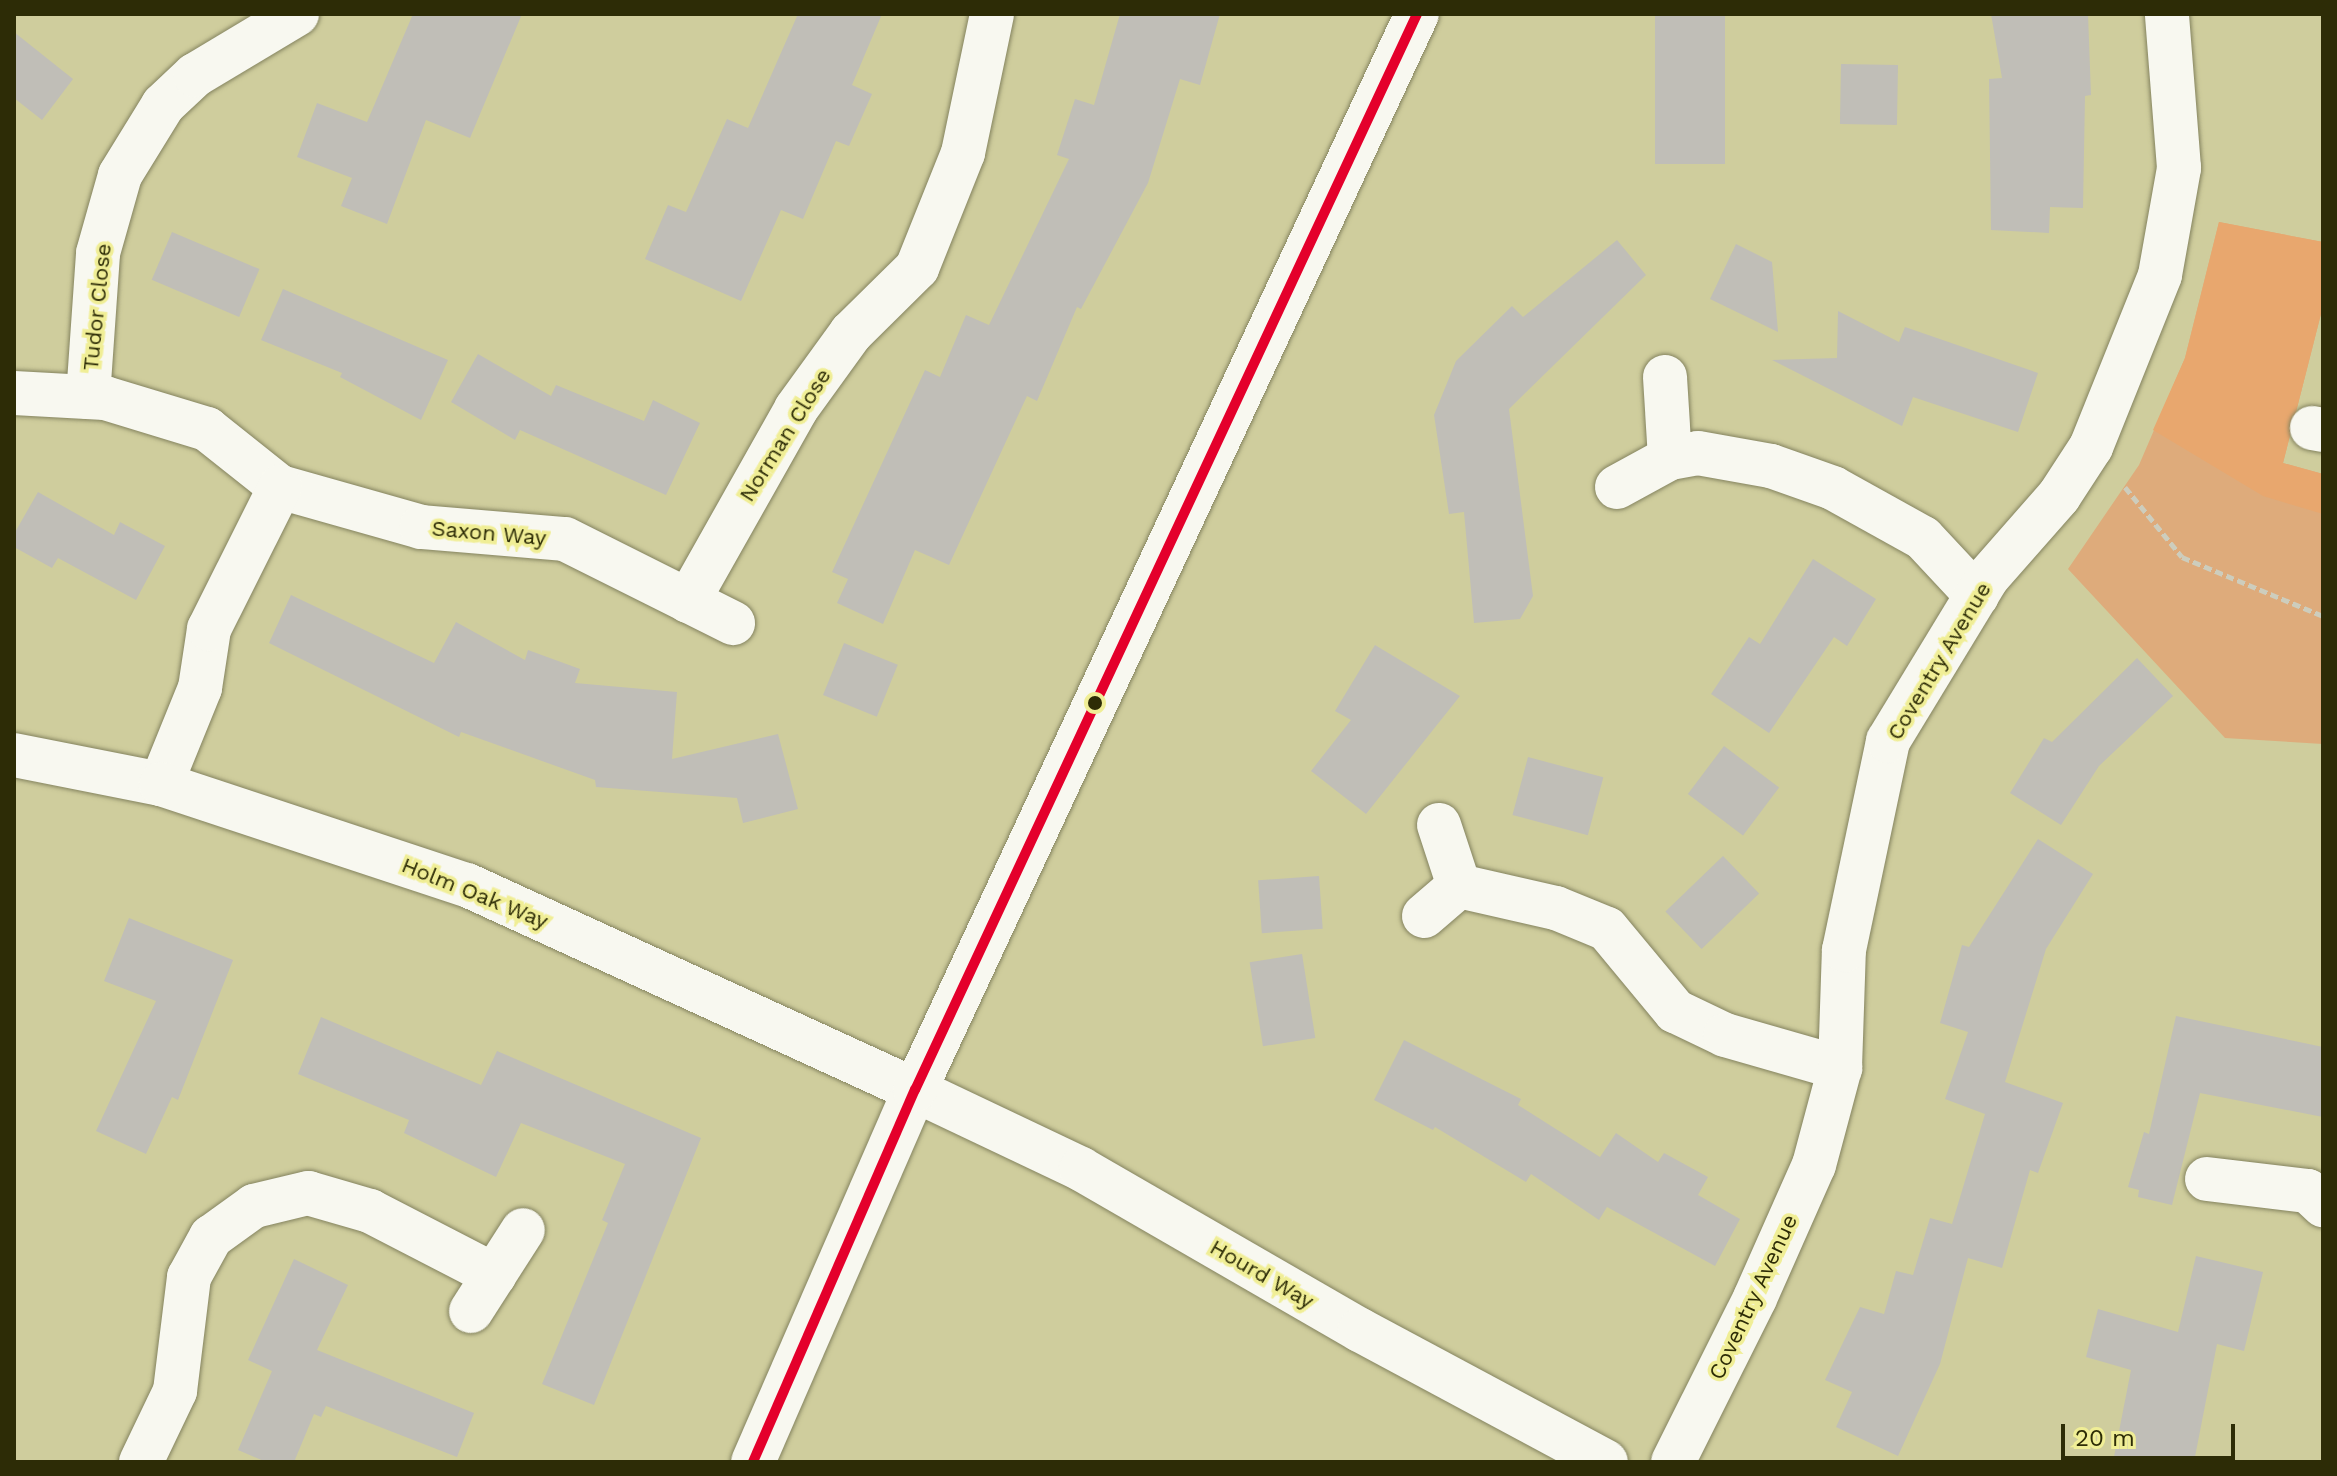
<!DOCTYPE html>
<html>
<head>
<meta charset="utf-8">
<style>
  body { margin:0 }
  #map { position:relative; width:2337px; height:1476px; overflow:hidden; background:#cfcd9d; font-family:"Work Sans",sans-serif }
  div>[style] { position:absolute }
  .green>* { inset:0; background:#deab7b }
  .forest>* { inset:0; background:#e8a76e }
  .building>* { inset:0; background:#c0beb7; transform-origin:0 0 }
  .path>* { height:5px; margin-top:-2.5px; transform-origin:0; background:repeating-linear-gradient(90deg,#cdcdbd 0 8px,transparent 0 12px) }
  .roads { filter:drop-shadow(0 0 2px #84835f) drop-shadow(0 0 2px #84835f) }
  .street>* { height:44px; margin:-22px; padding:0 22px; transform-origin:22px; border-radius:22px; background:#f8f8f0 }
  .secondary>* { height:44px; margin:-22px; padding:0 22px; transform-origin:22px; border-radius:22px; background:#f8f8f0 }
  .primary>* { height:44px; margin:-22px; padding:0 22px; transform-origin:22px; border-radius:22px; background:#f8f8f0 }
  .bus-1>* { height:10px; margin:-5px; padding:0 5px; transform-origin:5px; border-radius:5px; background:#e4002b }
  .dots>* { width:22px; height:22px; translate:-50% -50%; box-sizing:border-box; border:4px solid #f0ee96; border-radius:50% }
  span { translate:-50% -50%; white-space:nowrap; text-align:center; line-height:1.15; -webkit-text-stroke:7px #f0ee96; paint-order:stroke }
  .street-label { font-size:22px; color:#2d2c06 }
  .frame { position:absolute; inset:0; border:16px solid #2d2c06; pointer-events:none }
  .scale { position:absolute; left:2061px; top:1424px; width:174px; height:36px; box-sizing:border-box; border:4px solid #2d2c06; border-top:0; padding-left:10px; font-size:24px; line-height:28px; white-space:nowrap; color:#2d2c06; -webkit-text-stroke:6px #f0ee96; paint-order:stroke }
</style>
</head>
<body>
<div id="map">
  <div class="green">
    <div style="clip-path:polygon(2219px 222px,2323px 242px,2323px 306px,2283px 463px,2323px 474px,2323px 744px,2225px 738px,2068px 569px,2139px 465px,2185px 358px)"></div>
  </div>
  <div class="forest">
    <div style="clip-path:polygon(2219px 222px,2323px 242px,2323px 306px,2283px 463px,2323px 474px,2323px 514px,2263px 496px,2153px 430px,2185px 358px)"></div>
  </div>
  <div class="building">
    <div style="clip-path:polygon(413px 14px,522px 14px,470px 138px,426px 120px,387px 224px,341px 206px,352px 178px,297px 157px,317px 103px,367px 122px)"></div>
    <div style="clip-path:polygon(798px 14px,882px 14px,852px 85px,872px 94px,849px 146px,836px 141px,803px 219px,781px 210px,741px 301px,645px 259px,668px 205px,686px 212px,727px 119px,748px 128px)"></div>
    <div style="clip-path:polygon(1120px 14px,1220px 14px,1200px 85px,1180px 79px,1148px 183px,1081px 309px,1077px 307px,1037px 401px,1027px 396px,949px 565px,915px 550px,883px 624px,837px 603px,848px 579px,832px 572px,925px 370px,940px 377px,966px 315px,989px 325px,1069px 159px,1057px 155px,1075px 99px,1094px 105px)"></div>
    <div style="left:1655px;top:14px;width:70px;height:150px"></div>
    <div style="clip-path:polygon(1991px 14px,2088px 14px,2091px 95px,2085px 96px,2083px 208px,2050px 207px,2049px 233px,1991px 230px,1989px 79px,2002px 78px)"></div>
    <div style="clip-path:polygon(14px 32px,73px 79px,42px 120px,14px 98px)"></div>
    <div style="left:1841px;top:64px;width:57px;height:60px;rotate:1deg"></div>
    <div style="left:172px;top:232px;width:95px;height:52px;rotate:23deg"></div>
    <div style="clip-path:polygon(1617px 240px,1646px 275px,1509px 409px,1533px 596px,1520px 619px,1474px 623px,1464px 512px,1449px 514px,1434px 415px,1456px 361px,1512px 306px,1523px 317px)"></div>
    <div style="clip-path:polygon(1736px 244px,1772px 262px,1778px 332px,1710px 299px)"></div>
    <div style="clip-path:polygon(283px 289px,448px 360px,421px 420px,340px 377px,342px 373px,261px 340px)"></div>
    <div style="clip-path:polygon(1838px 311px,1899px 342px,1905px 327px,2038px 373px,2018px 432px,1913px 397px,1902px 426px,1772px 360px,1837px 358px)"></div>
    <div style="clip-path:polygon(478px 354px,551px 396px,556px 385px,644px 421px,653px 400px,700px 423px,666px 495px,520px 430px,515px 440px,451px 402px)"></div>
    <div style="clip-path:polygon(38px 492px,114px 535px,120px 522px,165px 546px,136px 600px,58px 558px,52px 568px,14px 547px,14px 534px)"></div>
    <div style="clip-path:polygon(1813px 559px,1876px 599px,1847px 646px,1834px 637px,1769px 733px,1711px 694px,1749px 637px,1760px 644px)"></div>
    <div style="clip-path:polygon(291px 595px,434px 663px,456px 622px,525px 660px,528px 650px,580px 669px,575px 683px,677px 692px,672px 759px,778px 734px,798px 809px,743px 823px,737px 798px,596px 787px,595px 780px,461px 732px,459px 737px,269px 643px)"></div>
    <div style="left:844px;top:643px;width:58px;height:56px;rotate:22deg"></div>
    <div style="clip-path:polygon(1375px 645px,1460px 696px,1366px 814px,1311px 771px,1351px 720px,1335px 711px)"></div>
    <div style="clip-path:polygon(2137px 658px,2173px 696px,2099px 766px,2061px 825px,2010px 793px,2044px 738px,2052px 742px)"></div>
    <div style="left:1724px;top:746px;width:69px;height:60px;rotate:37deg"></div>
    <div style="left:1528px;top:757px;width:78px;height:60px;rotate:15deg"></div>
    <div style="clip-path:polygon(2038px 839px,2093px 874px,2046px 949px,2005px 1082px,2063px 1103px,2038px 1173px,2030px 1170px,2002px 1268px,1968px 1258px,1940px 1364px,1898px 1456px,1836px 1427px,1852px 1392px,1825px 1380px,1860px 1307px,1884px 1314px,1896px 1271px,1913px 1275px,1930px 1218px,1952px 1224px,1985px 1114px,1945px 1099px,1968px 1032px,1940px 1023px,1962px 945px,1969px 947px)"></div>
    <div style="left:1723px;top:856px;width:52px;height:80px;rotate:46deg"></div>
    <div style="left:1319px;top:876px;width:53px;height:61px;rotate:86deg"></div>
    <div style="clip-path:polygon(129px 918px,233px 960px,178px 1100px,172px 1097px,146px 1154px,96px 1131px,156px 1001px,104px 981px)"></div>
    <div style="left:1302px;top:954px;width:85px;height:53px;rotate:81deg"></div>
    <div style="clip-path:polygon(2176px 1016px,2323px 1047px,2323px 1117px,2200px 1093px,2172px 1205px,2138px 1197px,2139px 1190px,2128px 1187px,2144px 1132px,2149px 1134px)"></div>
    <div style="clip-path:polygon(321px 1017px,481px 1085px,497px 1051px,701px 1138px,594px 1405px,542px 1384px,608px 1223px,602px 1220px,625px 1164px,521px 1123px,496px 1177px,404px 1133px,409px 1120px,298px 1074px)"></div>
    <div style="clip-path:polygon(1404px 1040px,1521px 1099px,1518px 1105px,1600px 1157px,1616px 1133px,1658px 1162px,1664px 1153px,1708px 1177px,1698px 1195px,1740px 1219px,1715px 1266px,1607px 1207px,1599px 1220px,1531px 1174px,1526px 1182px,1435px 1127px,1433px 1130px,1374px 1100px)"></div>
    <div style="clip-path:polygon(2196px 1256px,2263px 1272px,2244px 1351px,2217px 1344px,2194px 1462px,2113px 1462px,2131px 1370px,2086px 1357px,2098px 1309px,2178px 1332px)"></div>
    <div style="clip-path:polygon(294px 1259px,348px 1285px,317px 1350px,474px 1413px,457px 1457px,326px 1406px,321px 1417px,314px 1414px,294px 1462px,266px 1462px,238px 1450px,272px 1371px,248px 1360px)"></div>
  </div>
  <div class="path">
    <div style="left:2125px;top:487px;width:90px;rotate:50.8deg"></div>
    <div style="left:2182px;top:557px;width:153px;rotate:22.7deg"></div>
  </div>
  <div class="roads">
    <div class="street">
      <div style="left:1665px;top:377px;width:81px;rotate:86.5deg"></div>
      <div style="left:14px;top:393px;width:91px;rotate:3.1deg"></div>
      <div style="left:105px;top:398px;width:107px;rotate:16.9deg"></div>
      <div style="left:207px;top:429px;width:93px;rotate:38.5deg"></div>
      <div style="left:280px;top:487px;width:147px;rotate:15.8deg"></div>
      <div style="left:421px;top:527px;width:144px;rotate:4.8deg"></div>
      <div style="left:565px;top:539px;width:188px;rotate:26.6deg"></div>
      <div style="left:88px;top:397px;width:144px;rotate:-86deg"></div>
      <div style="left:98px;top:253px;width:81px;rotate:-74.2deg"></div>
      <div style="left:120px;top:175px;width:82px;rotate:-58.4deg"></div>
      <div style="left:163px;top:105px;width:44px;rotate:-43.2deg"></div>
      <div style="left:195px;top:75px;width:119px;rotate:-30.9deg"></div>
      <div style="left:2312px;top:428px;width:11px;rotate:10deg"></div>
      <div style="left:1617px;top:487px;width:60px;rotate:-28.7deg"></div>
      <div style="left:1670px;top:458px;width:28px;rotate:-10deg"></div>
      <div style="left:1698px;top:453px;width:74px;rotate:10.1deg"></div>
      <div style="left:1771px;top:466px;width:66px;rotate:19.5deg"></div>
      <div style="left:1833px;top:488px;width:103px;rotate:29.1deg"></div>
      <div style="left:1923px;top:538px;width:79px;rotate:47deg"></div>
      <div style="left:688px;top:601px;width:220px;rotate:-60.6deg"></div>
      <div style="left:796px;top:409px;width:94px;rotate:-54.1deg"></div>
      <div style="left:851px;top:333px;width:93px;rotate:-44.6deg"></div>
      <div style="left:917px;top:268px;width:124px;rotate:-68.2deg"></div>
      <div style="left:963px;top:153px;width:142px;rotate:-78.2deg"></div>
      <div style="left:161px;top:784px;width:104px;rotate:-67.9deg"></div>
      <div style="left:200px;top:688px;width:60px;rotate:-81.3deg"></div>
      <div style="left:209px;top:629px;width:159px;rotate:-63.4deg"></div>
      <div style="left:1439px;top:825px;width:64px;rotate:71.8deg"></div>
      <div style="left:1424px;top:916px;width:46px;rotate:-40.6deg"></div>
      <div style="left:1459px;top:886px;width:99px;rotate:12.8deg"></div>
      <div style="left:1556px;top:908px;width:55px;rotate:22.4deg"></div>
      <div style="left:1607px;top:929px;width:107px;rotate:50.3deg"></div>
      <div style="left:1675px;top:1011px;width:55px;rotate:25.6deg"></div>
      <div style="left:1725px;top:1035px;width:120px;rotate:16deg"></div>
      <div style="left:915px;top:1090px;width:184px;rotate:25.4deg"></div>
      <div style="left:1081px;top:1169px;width:322px;rotate:30deg"></div>
      <div style="left:1360px;top:1330px;width:279px;rotate:28.2deg"></div>
      <div style="left:2207px;top:1179px;width:102px;rotate:6.8deg"></div>
      <div style="left:2308px;top:1191px;width:21px;rotate:43deg"></div>
      <div style="left:471px;top:1311px;width:96px;rotate:-57.3deg"></div>
      <div style="left:141px;top:1462px;width:79px;rotate:-64.4deg"></div>
      <div style="left:175px;top:1391px;width:115px;rotate:-83deg"></div>
      <div style="left:189px;top:1277px;width:46px;rotate:-61.2deg"></div>
      <div style="left:211px;top:1237px;width:53px;rotate:-35.8deg"></div>
      <div style="left:254px;top:1206px;width:56px;rotate:-13.5deg"></div>
      <div style="left:308px;top:1193px;width:65px;rotate:16.2deg"></div>
      <div style="left:370px;top:1211px;width:140px;rotate:27.3deg"></div>
      <div style="left:1673px;top:1462px;width:183px;rotate:-63.4deg"></div>
      <div style="left:1755px;top:1298px;width:145px;rotate:-66.1deg"></div>
      <div style="left:1814px;top:1165px;width:100px;rotate:-75deg"></div>
      <div style="left:1840px;top:1068px;width:118px;rotate:-88.1deg"></div>
      <div style="left:1844px;top:950px;width:214px;rotate:-78.1deg"></div>
      <div style="left:1888px;top:741px;width:191px;rotate:-58.7deg"></div>
      <div style="left:1987px;top:578px;width:109px;rotate:-48.7deg"></div>
      <div style="left:2059px;top:496px;width:59px;rotate:-56.9deg"></div>
      <div style="left:2091px;top:447px;width:185px;rotate:-68.1deg"></div>
      <div style="left:2160px;top:275px;width:109px;rotate:-79.9deg"></div>
      <div style="left:2179px;top:168px;width:154px;rotate:-94.5deg"></div>
    </div>
    <div class="secondary">
      <div style="left:14px;top:755px;width:150px;rotate:11.2deg"></div>
      <div style="left:161px;top:784px;width:322px;rotate:18.3deg"></div>
      <div style="left:467px;top:885px;width:493px;rotate:24.6deg"></div>
    </div>
    <div class="primary">
      <div style="left:753px;top:1462px;width:406px;rotate:-66.5deg"></div>
      <div style="left:915px;top:1090px;width:1187px;rotate:-64.99deg"></div>
    </div>
  </div>
  <div class="bus-1">
    <div style="left:753px;top:1462px;width:406px;rotate:-66.5deg"></div>
    <div style="left:915px;top:1090px;width:1187px;rotate:-64.99deg"></div>
  </div>
  <div class="dots">
    <div style="left:1095px;top:703px;background:#2d2c06"></div>
  </div>
  <div class="street-label">
    <span style="left:97px;top:307px;rotate:-84deg">Tudor Close</span>
    <span style="left:785px;top:435px;rotate:-58deg">Norman Close</span>
    <span style="left:489px;top:533px;rotate:5deg">Saxon Way</span>
    <span style="left:1939px;top:661px;rotate:-59deg">Coventry Avenue</span>
    <span style="left:475px;top:893px;rotate:22deg">Holm Oak Way</span>
    <span style="left:1262px;top:1274px;rotate:30deg">Hourd Way</span>
    <span style="left:1753px;top:1297px;rotate:-65deg">Coventry Avenue</span>
  </div>
  <div class="frame"></div>
  <div class="scale">20 m</div>
</div>
</body>
</html>
